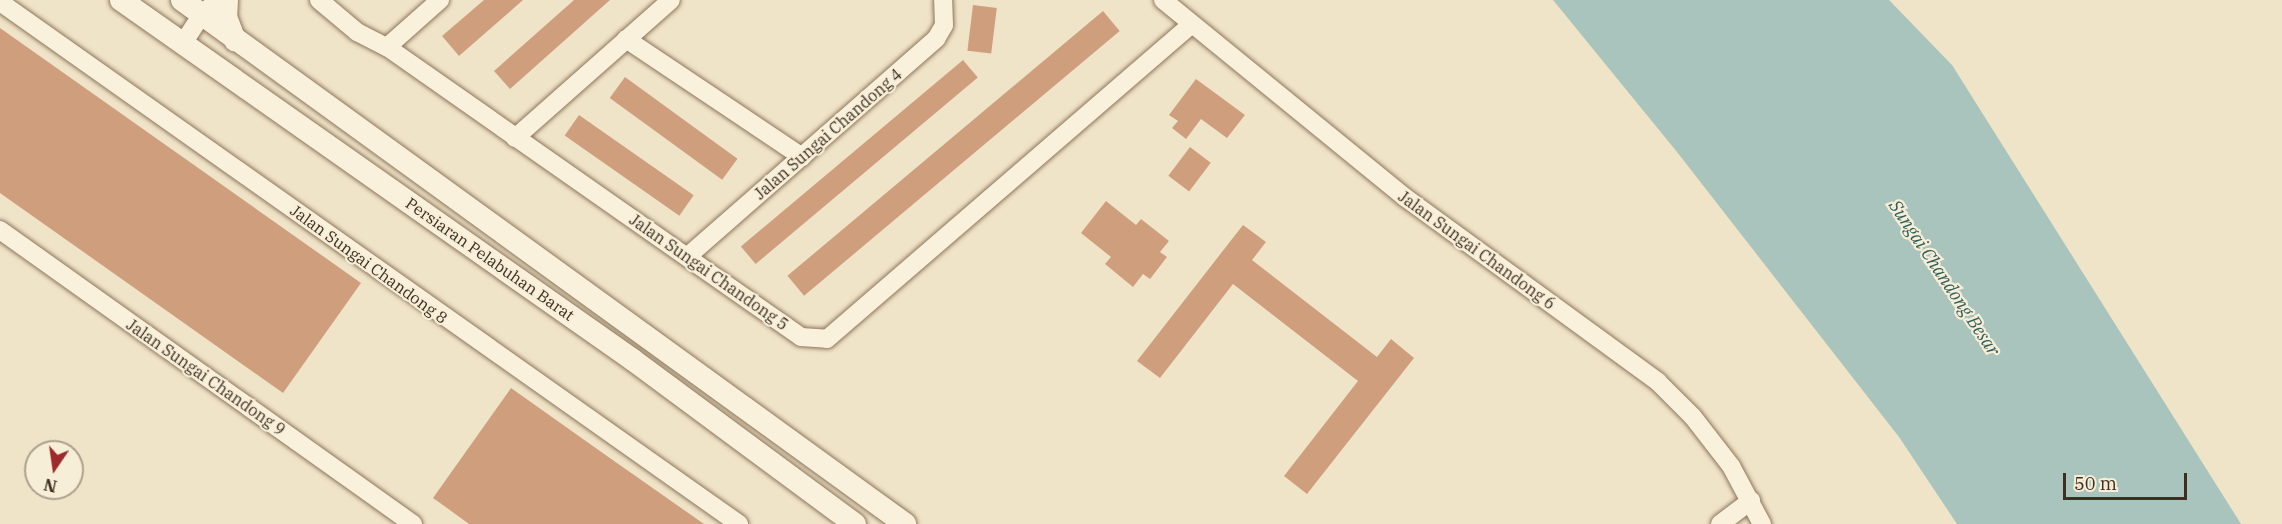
<!DOCTYPE html>
<html>
<head>
<meta charset="utf-8">
<style>
  body { margin:0 }
  #map { position:relative; width:2282px; height:524px; overflow:hidden; background:#f0e4c8; font-family:"IBM Plex Serif",serif }
  div>[style] { position:absolute }
  .water>* { inset:0; background:#a9c4bc }
  .building>* { inset:0; background:#cf9f7d; transform-origin:0 0 }
  .roads { filter:drop-shadow(0 0 2px #8d765c) drop-shadow(0 0 2px #8d765c) }
  .minor>* { height:18px; margin:-9px; padding:0 9px; transform-origin:9px; border-radius:9px; background:#faf1dc }
  .tertiary>* { height:22px; margin:-11px; padding:0 11px; transform-origin:11px; border-radius:11px; background:#faf1dc }
  span { translate:-50% -50%; white-space:nowrap; text-align:center; line-height:1.15; -webkit-text-stroke:4.5px #f7eed8; paint-order:stroke }
  .street-label { font-size:16px; color:#3d2e20 }
  .water-label { font-size:18px; color:#2f5d5a; font-style:italic }
  .north { position:absolute; left:24px; top:440px; width:60px; height:60px; box-sizing:border-box; background:#f7eed8; border:2px solid #ada18e; border-radius:50%; rotate:193deg; font-size:16px; font-weight:700; line-height:24px; text-align:center; color:#3d2e20 }
  .north::after { content:''; display:block; margin:auto; width:21px; height:27px; background:#9e2a2b; clip-path:polygon(50% 0,100% 100%,50% 72%,0 100%) }
  .scale { position:absolute; left:2063px; top:473px; width:124px; height:27px; box-sizing:border-box; border:3px solid #3d2e20; border-top:0; padding-left:8px; font-size:18px; line-height:21px; white-space:nowrap; color:#3d2e20; -webkit-text-stroke:4px #f7eed8; paint-order:stroke }
</style>
</head>
<body>
<div id="map">
  <div class="water">
    <div style="clip-path:polygon(1553px 0,1889px 0,1952px 65px,2241px 524px,1957px 524px,1899px 437px,1677px 152px)"></div>
  </div>
  <div class="building">
    <div style="clip-path:polygon(484px 0,523px 0,459px 56px,442px 36px)"></div>
    <div style="clip-path:polygon(574px 0,610px 0,510px 89px,494px 71px)"></div>
    <div style="left:973px;top:5px;width:24px;height:46px;rotate:7deg"></div>
    <div style="left:1103px;top:11px;width:26px;height:412px;rotate:50deg"></div>
    <div style="clip-path:polygon(0 28px,361px 283px,283px 393px,0 193px)"></div>
    <div style="left:963px;top:60px;width:23px;height:290px;rotate:50deg"></div>
    <div style="left:625px;top:77px;width:139px;height:26px;rotate:36deg"></div>
    <div style="clip-path:polygon(1196px 79px,1245px 115px,1227px 138px,1201px 119px,1186px 139px,1172px 128px,1178px 121px,1169px 115px)"></div>
    <div style="left:579px;top:115px;width:140px;height:25px;rotate:35deg"></div>
    <div style="left:1190px;top:147px;width:26px;height:36px;rotate:37deg"></div>
    <div style="clip-path:polygon(1106px 201px,1136px 225px,1141px 219px,1169px 241px,1160px 252px,1167px 257px,1150px 279px,1143px 274px,1133px 287px,1105px 264px,1111px 257px,1081px 233px)"></div>
    <div style="clip-path:polygon(1243px 225px,1266px 242px,1252px 260px,1377px 357px,1391px 339px,1414px 358px,1307px 494px,1284px 476px,1358px 381px,1233px 284px,1160px 378px,1137px 361px)"></div>
    <div style="clip-path:polygon(511px 388px,607px 456px,704px 524px,469px 524px,447px 508px,433px 498px)"></div>
  </div>
  <div class="roads">
    <div class="minor">
      <div style="left:319px;top:0;width:50px;rotate:40.1deg"></div>
      <div style="left:357px;top:32px;width:34px;rotate:27deg"></div>
      <div style="left:387px;top:47px;width:505px;rotate:35.01deg"></div>
      <div style="left:801px;top:337px;width:26px;rotate:4deg"></div>
      <div style="left:827px;top:339px;width:482px;rotate:-40.8deg"></div>
      <div style="left:1163px;top:0;width:313px;rotate:39.2deg"></div>
      <div style="left:1406px;top:198px;width:312px;rotate:36.1deg"></div>
      <div style="left:1658px;top:382px;width:49px;rotate:45deg"></div>
      <div style="left:1693px;top:417px;width:62px;rotate:52.2deg"></div>
      <div style="left:1731px;top:466px;width:66px;rotate:61.9deg"></div>
      <div style="left:0;top:2px;width:905px;rotate:35.24deg"></div>
      <div style="left:626px;top:39px;width:212px;rotate:33.8deg"></div>
      <div style="left:182px;top:45px;width:37px;rotate:-57deg"></div>
      <div style="left:202px;top:14px;width:21px;rotate:-41deg"></div>
      <div style="left:387px;top:47px;width:71px;rotate:-41.6deg"></div>
      <div style="left:515px;top:138px;width:208px;rotate:-41.5deg"></div>
      <div style="left:0;top:230px;width:507px;rotate:35.45deg"></div>
      <div style="left:688px;top:256px;width:330px;rotate:-41.2deg"></div>
      <div style="left:936px;top:39px;width:16px;rotate:-60deg"></div>
      <div style="left:944px;top:25px;width:25px;rotate:-92deg"></div>
      <div style="left:1720px;top:524px;width:39px;rotate:-37deg"></div>
    </div>
    <div class="tertiary">
      <div style="left:121px;top:0;width:626px;rotate:35.11deg"></div>
      <div style="left:633px;top:360px;width:276px;rotate:36.5deg"></div>
      <div style="left:182px;top:0;width:893px;rotate:35.93deg"></div>
      <div style="left:227px;top:0;width:17px;rotate:93deg"></div>
      <div style="left:226px;top:17px;width:25px;rotate:69deg"></div>
    </div>
  </div>
  <div class="street-label">
    <span style="left:828px;top:134px;rotate:-41deg">Jalan Sungai Chandong 4</span>
    <span style="left:1477px;top:250px;rotate:36deg">Jalan Sungai Chandong 6</span>
    <span style="left:490px;top:259px;rotate:35deg">Persiaran Pelabuhan Barat</span>
    <span style="left:369px;top:264px;rotate:36deg">Jalan Sungai Chandong 8</span>
    <span style="left:709px;top:272px;rotate:35deg">Jalan Sungai Chandong 5</span>
    <span style="left:206px;top:377px;rotate:35deg">Jalan Sungai Chandong 9</span>
  </div>
  <div class="water-label">
    <span style="left:1944px;top:278px;rotate:56deg">Sungai Chandong Besar</span>
  </div>
  <div class="north">N</div>
  <div class="scale">50 m</div>
</div>
</body>
</html>
